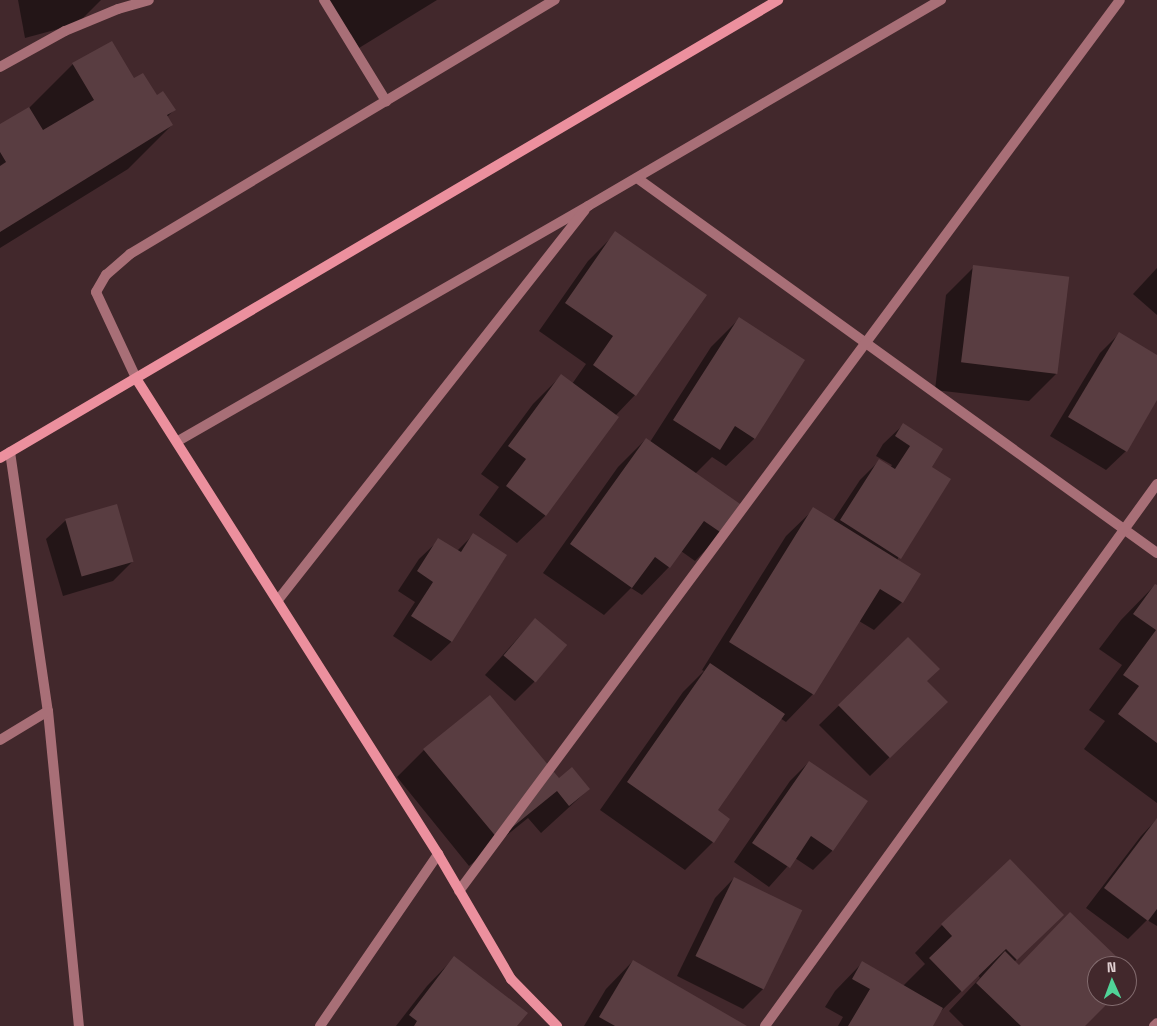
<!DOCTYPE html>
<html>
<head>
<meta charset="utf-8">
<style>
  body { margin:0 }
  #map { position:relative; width:1157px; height:1026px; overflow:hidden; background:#42282c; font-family:"Space Grotesk",sans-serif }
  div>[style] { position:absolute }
  .shadow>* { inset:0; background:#0007 }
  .building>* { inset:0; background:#593d41; transform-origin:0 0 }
  .lane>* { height:10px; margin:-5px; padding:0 5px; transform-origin:5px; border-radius:5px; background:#a86f77 }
  .street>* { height:10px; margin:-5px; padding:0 5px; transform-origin:5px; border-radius:5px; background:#a86f77 }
  .secondary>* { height:10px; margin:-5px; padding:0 5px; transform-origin:5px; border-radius:5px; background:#ec909e }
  span { translate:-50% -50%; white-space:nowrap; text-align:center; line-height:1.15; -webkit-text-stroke:4.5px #42282c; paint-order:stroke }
  .north { position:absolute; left:1087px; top:956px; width:50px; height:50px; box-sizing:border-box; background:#42282c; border:1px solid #826b6e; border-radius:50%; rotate:358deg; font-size:14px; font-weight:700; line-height:20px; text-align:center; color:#e1d0d2 }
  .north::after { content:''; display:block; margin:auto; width:18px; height:22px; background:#50d398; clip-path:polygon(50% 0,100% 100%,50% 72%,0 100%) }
</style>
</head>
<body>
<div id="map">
  <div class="shadow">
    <div style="clip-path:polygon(18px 0,101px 0,77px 24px,25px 38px)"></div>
    <div style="clip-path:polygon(325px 0,437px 0,359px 48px,351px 34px,343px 40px)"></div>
    <div style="clip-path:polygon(73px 64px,134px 80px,174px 110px,167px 117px,172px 125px,128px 169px,0 248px,0 126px,29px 108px)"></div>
    <div style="clip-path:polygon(616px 233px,635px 395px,615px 416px,617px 418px,545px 516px,517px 543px,479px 515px,499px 487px,481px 474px,533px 404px,561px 376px,572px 384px,586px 364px,539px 331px,588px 261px)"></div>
    <div style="clip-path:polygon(974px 267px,1057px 373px,1029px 401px,935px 390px,946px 295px)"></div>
    <div style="clip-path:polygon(1157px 268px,1157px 315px,1133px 294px)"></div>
    <div style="clip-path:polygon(739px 319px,804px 361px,754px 439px,726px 466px,712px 457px,695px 474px,722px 533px,695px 561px,681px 551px,669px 567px,642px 595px,631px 588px,604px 615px,543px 573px,618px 467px,646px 439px,650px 442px,711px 347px)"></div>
    <div style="clip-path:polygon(1119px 334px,1157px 356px,1157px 398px,1126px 451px,1106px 470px,1050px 436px,1100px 353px)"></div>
    <div style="clip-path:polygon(903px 425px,930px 467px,897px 561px,902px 602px,874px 630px,859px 621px,813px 694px,786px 722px,780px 718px,716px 811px,713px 842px,685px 870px,600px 810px,683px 692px,704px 671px,702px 670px,786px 536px,814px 509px,833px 521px,860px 480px,879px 461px,890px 468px,892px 465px,876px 456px,883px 444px)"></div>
    <div style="clip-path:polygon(66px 520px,132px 562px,113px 581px,63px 596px,46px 539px)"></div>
    <div style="clip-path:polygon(473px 535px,506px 556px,451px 642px,431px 661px,393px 636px,415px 602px,398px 591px,419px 559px,439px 540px,457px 551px)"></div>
    <div style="clip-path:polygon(1155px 585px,1157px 586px,1157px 803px,1084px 749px,1105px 721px,1089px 710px,1122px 665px,1099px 649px,1121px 620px)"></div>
    <div style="clip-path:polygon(535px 619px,534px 682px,515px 701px,485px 675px)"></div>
    <div style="clip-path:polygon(908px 638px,926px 682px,927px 721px,870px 776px,819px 725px)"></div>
    <div style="clip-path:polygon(424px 750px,558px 780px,589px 789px,541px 833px,528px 818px,469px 866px,397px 777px)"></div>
    <div style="clip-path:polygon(809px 762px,867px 801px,832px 851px,813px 870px,795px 858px,769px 887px,734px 862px,790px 781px)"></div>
    <div style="clip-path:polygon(1157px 819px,1157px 926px,1147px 920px,1128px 939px,1086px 908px,1141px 836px)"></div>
    <div style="clip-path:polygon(734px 878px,763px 989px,743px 1009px,677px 976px,715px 898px)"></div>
    <div style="clip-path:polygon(942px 925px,1034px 942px,1014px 962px,1018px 966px,1112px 966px,1097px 966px,1097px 982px,1091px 987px,1097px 993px,1097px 996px,1101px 996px,1084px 1026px,964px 1026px,949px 1011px,980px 978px,978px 975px,939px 1013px,931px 1026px,838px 1026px,843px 1017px,825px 1007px,835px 991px,862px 963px,903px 986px,925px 964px,915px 953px)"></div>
    <div style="clip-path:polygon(454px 958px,516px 1026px,396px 1026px,427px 986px)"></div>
    <div style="clip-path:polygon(633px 961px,744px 1026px,584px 1026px,606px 989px)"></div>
  </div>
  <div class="building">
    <div style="clip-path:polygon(112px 41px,134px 78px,143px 73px,157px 95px,163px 91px,176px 110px,167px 115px,173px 125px,0 232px,0 166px,6px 162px,0 152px,0 124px,29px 107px,43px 130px,94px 100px,72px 63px)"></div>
    <div style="clip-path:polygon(615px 231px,707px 295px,636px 396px,593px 365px,613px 336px,565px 303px)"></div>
    <div style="left:973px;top:265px;width:97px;height:98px;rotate:7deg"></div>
    <div style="clip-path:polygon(739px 317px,805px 360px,755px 439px,735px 426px,720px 450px,673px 420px)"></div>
    <div style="clip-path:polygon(1119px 332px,1157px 355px,1157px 400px,1127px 452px,1068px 417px)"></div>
    <div style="clip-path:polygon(561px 374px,619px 417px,546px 516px,506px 486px,526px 459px,508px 446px)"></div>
    <div style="clip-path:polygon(903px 423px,943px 449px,932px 467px,951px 479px,901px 559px,840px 520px,879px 459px,895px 469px,910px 446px,895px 436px)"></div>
    <div style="clip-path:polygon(646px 438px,743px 506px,723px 534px,704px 521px,670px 568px,655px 557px,632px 588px,570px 544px)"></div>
    <div style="left:117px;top:504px;width:60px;height:54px;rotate:74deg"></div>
    <div style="clip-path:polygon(813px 507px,921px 574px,903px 603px,880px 589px,814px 695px,729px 642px)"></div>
    <div style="clip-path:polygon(473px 533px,507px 555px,452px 642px,411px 616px,433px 582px,417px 571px,438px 538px,461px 552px)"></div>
    <div style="clip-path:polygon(1155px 584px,1157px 585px,1157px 743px,1118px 714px,1139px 686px,1123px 675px,1156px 630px,1133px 614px)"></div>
    <div style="left:535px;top:618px;width:42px;height:49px;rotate:40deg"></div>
    <div style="clip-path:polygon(908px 637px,940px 669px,927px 681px,948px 702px,890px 758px,838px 705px)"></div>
    <div style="clip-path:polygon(710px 663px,785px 714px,718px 810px,730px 819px,714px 843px,627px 782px)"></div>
    <div style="clip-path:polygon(490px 695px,559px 778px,572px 767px,590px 789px,569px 806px,557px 791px,498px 839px,423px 749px)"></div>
    <div style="clip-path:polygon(809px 761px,868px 801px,833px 851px,811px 836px,790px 868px,752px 843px)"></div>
    <div style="clip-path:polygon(1157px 818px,1157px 909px,1148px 921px,1104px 888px)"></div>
    <div style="clip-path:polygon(1010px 859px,1064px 915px,1017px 960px,1006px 949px,962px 992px,929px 958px,952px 936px,941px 924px)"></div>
    <div style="left:734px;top:877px;width:76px;height:88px;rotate:26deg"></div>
    <div style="clip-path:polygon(1070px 912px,1120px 960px,1114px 966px,1097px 966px,1097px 984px,1093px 987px,1097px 991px,1097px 996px,1102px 996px,1109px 1002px,1085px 1026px,1021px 1026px,976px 983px,1005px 951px,1019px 965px)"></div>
    <div style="clip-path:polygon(454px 956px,528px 1013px,517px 1026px,414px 1026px,417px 1021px,409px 1015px)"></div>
    <div style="clip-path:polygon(633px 960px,747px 1026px,615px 1026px,599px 1017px)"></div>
    <div style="clip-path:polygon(862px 961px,943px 1008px,933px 1026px,848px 1026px,870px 989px,852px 979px)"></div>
  </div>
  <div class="lane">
    <div style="left:324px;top:0;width:119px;rotate:58.5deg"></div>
    <div style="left:0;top:67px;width:74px;rotate:-29deg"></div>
    <div style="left:65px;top:31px;width:57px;rotate:-22.5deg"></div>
    <div style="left:118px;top:9px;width:32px;rotate:-16deg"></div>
  </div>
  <div class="street">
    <div style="left:637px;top:178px;width:641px;rotate:35.8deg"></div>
    <div style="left:137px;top:380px;width:97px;rotate:-115deg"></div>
    <div style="left:96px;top:292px;width:20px;rotate:-60deg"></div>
    <div style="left:106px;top:275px;width:32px;rotate:-41deg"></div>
    <div style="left:130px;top:254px;width:495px;rotate:-30.9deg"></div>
    <div style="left:178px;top:441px;width:473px;rotate:-29.8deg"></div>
    <div style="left:588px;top:206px;width:409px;rotate:-30.3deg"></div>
    <div style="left:10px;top:452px;width:262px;rotate:81.7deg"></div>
    <div style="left:48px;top:711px;width:317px;rotate:84.4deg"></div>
    <div style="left:278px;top:600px;width:496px;rotate:-51.8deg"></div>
    <div style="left:0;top:740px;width:56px;rotate:-31.1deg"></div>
    <div style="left:459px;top:891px;width:1109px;rotate:-53.43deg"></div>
    <div style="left:320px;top:1026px;width:209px;rotate:-55.5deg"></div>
    <div style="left:765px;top:1026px;width:669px;rotate:-54.12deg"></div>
    <div style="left:1154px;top:1026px;width:4px;rotate:-45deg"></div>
  </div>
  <div class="secondary">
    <div style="left:137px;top:380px;width:561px;rotate:57.58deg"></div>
    <div style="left:438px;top:854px;width:145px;rotate:59.7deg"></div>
    <div style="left:511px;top:979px;width:66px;rotate:45.6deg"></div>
    <div style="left:0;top:458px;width:903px;rotate:-30.48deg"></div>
  </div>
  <div class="north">N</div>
</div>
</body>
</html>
